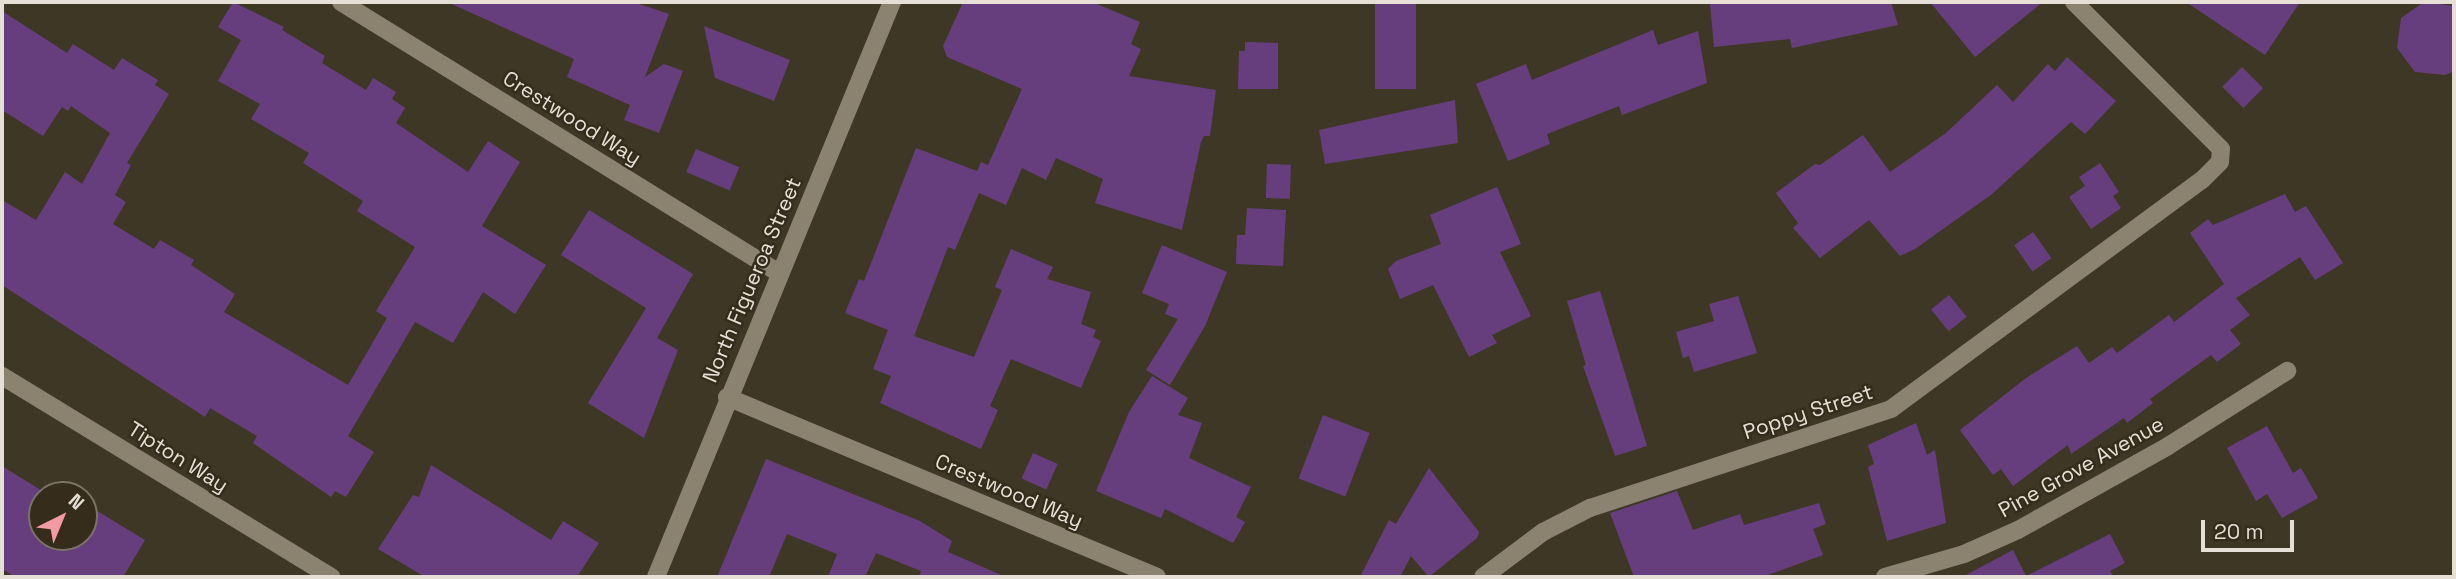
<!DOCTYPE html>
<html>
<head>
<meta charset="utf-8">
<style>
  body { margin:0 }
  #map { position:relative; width:2456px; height:579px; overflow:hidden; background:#3f3726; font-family:"Space Grotesk",sans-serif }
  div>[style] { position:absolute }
  .building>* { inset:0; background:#663e7e; transform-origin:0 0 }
  .street>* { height:18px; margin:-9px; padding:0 9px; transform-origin:9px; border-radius:9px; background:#8b826f }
  .secondary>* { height:18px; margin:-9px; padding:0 9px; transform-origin:9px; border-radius:9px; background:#8b826f }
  span { translate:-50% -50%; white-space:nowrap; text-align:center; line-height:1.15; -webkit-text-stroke:5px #352c1c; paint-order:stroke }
  .street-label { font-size:21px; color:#e5dfd5 }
  .frame { position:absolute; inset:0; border:4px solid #e5dfd5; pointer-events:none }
  .north { position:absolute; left:28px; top:481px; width:70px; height:70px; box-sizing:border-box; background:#352c1c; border:2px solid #7b7466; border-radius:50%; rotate:43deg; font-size:19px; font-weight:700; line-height:28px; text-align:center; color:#e5dfd5 }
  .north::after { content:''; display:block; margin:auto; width:24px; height:32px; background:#f49aa4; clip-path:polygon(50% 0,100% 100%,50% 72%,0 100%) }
  .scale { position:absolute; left:2201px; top:520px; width:93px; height:32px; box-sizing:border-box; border:4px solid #e5dfd5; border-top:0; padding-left:9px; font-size:21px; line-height:24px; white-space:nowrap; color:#e5dfd5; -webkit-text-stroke:5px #352c1c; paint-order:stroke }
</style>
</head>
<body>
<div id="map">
  <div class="building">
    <div style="clip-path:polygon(233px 2px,284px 27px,282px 30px,325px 56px,322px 63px,366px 90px,373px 78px,396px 92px,392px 99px,405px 108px,396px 123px,468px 172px,488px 141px,520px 162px,482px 226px,546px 265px,515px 314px,483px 292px,453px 343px,415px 322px,348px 436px,374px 452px,346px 497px,335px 491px,331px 497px,253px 443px,257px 436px,210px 408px,205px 417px,2px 285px,2px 200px,36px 220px,65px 172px,82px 184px,110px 133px,71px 106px,68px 111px,62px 107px,43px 136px,2px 110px,2px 11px,67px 53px,73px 44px,114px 70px,122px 58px,158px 80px,155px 85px,169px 94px,127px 163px,131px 165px,115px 195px,126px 202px,113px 224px,154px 249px,160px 240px,194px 260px,191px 265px,235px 294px,224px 312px,348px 385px,387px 318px,376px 311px,415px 247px,357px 211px,363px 201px,303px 163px,309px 153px,251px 119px,260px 104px,218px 81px,241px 40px,218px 27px)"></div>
    <div style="clip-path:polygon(447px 2px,633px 2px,669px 14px,645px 77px,664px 64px,683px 71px,659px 133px,624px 120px,630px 105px,567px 77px,574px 59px)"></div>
    <div style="clip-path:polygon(963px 2px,1092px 2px,1140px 22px,1131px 44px,1141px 49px,1129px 76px,1216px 90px,1210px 136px,1204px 136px,1201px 142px,1182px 230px,1095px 203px,1103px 179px,1056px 158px,1046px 180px,1022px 168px,1006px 205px,979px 193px,955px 250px,948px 247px,914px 336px,974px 357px,1002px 290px,995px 287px,1011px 249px,1053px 267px,1047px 279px,1091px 292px,1081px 324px,1096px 330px,1093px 337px,1101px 341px,1081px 388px,1011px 359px,990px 406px,998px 410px,981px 449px,880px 403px,891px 376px,873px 369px,888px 330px,845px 313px,859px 279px,864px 281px,916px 148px,977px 171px,981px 162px,988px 165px,1022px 89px,947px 57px,943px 46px)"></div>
    <div style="left:1375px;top:2px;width:41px;height:87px"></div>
    <div style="clip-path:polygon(1735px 2px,1891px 2px,1898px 25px,1792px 48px,1790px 39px,1714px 47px,1710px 4px)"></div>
    <div style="clip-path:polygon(1930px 2px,2043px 2px,1975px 57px)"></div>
    <div style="clip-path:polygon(2186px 2px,2300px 2px,2265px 55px)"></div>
    <div style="clip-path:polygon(2424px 2px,2454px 6px,2454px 71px,2445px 75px,2415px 72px,2397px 48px,2401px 18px)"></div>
    <div style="clip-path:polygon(704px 26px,790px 60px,774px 101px,715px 78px)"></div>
    <div style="clip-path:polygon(1653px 30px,1658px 45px,1698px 31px,1707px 83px,1622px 115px,1619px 106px,1547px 134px,1550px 144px,1508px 161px,1476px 84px,1526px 64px,1532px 80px)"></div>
    <div style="clip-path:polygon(1245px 42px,1278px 43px,1278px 89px,1238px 89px,1239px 51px,1245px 51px)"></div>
    <div style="clip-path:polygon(2067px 57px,2116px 101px,2085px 134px,2071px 122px,1992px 194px,1915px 249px,1900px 256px,1869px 220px,1820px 258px,1793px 228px,1798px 223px,1776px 193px,1815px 164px,1820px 165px,1863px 135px,1890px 172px,1946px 133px,1997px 85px,2013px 102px,2048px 64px,2055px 71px)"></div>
    <div style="left:2242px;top:67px;width:30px;height:28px;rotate:45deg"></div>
    <div style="clip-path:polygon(1455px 100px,1458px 143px,1325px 164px,1319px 130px)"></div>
    <div style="left:696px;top:149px;width:47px;height:25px;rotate:23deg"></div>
    <div style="clip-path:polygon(2100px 163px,2119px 192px,2113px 196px,2121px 208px,2091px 229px,2069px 197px,2085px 186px,2079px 177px)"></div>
    <div style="left:1267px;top:164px;width:24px;height:34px;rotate:2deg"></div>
    <div style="clip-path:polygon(1497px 187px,1521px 244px,1500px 252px,1531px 316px,1492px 335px,1497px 343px,1469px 357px,1433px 285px,1400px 299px,1388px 269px,1396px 261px,1441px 244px,1430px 215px)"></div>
    <div style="clip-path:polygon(2285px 194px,2295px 212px,2306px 206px,2343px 263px,2315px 280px,2300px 257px,2236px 298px,2250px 315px,2230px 330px,2241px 344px,2217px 362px,2211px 355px,2150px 399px,2153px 403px,2127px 423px,2124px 418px,2071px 454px,2068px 445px,2013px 486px,2001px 469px,1993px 475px,1960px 430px,2026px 378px,2077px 346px,2089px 363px,2112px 347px,2117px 353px,2169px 315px,2174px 322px,2224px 284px,2190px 233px,2208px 219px,2213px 225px)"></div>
    <div style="clip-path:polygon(1247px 208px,1286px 210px,1283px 266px,1236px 264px,1237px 235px,1245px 235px)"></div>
    <div style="clip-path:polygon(589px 210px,693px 274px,657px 338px,678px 350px,644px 438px,588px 403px,646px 308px,561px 255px)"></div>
    <div style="left:2033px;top:232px;width:32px;height:23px;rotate:55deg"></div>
    <div style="clip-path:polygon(1162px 245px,1227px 272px,1205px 326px,1170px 385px,1146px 370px,1178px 319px,1165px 314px,1169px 304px,1142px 293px)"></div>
    <div style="clip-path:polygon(1600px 291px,1647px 446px,1615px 456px,1583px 366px,1586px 365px,1567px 301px)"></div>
    <div style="left:1949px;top:295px;width:28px;height:23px;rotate:51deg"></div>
    <div style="clip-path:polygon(1738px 296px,1757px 353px,1694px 372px,1689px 356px,1683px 358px,1676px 332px,1714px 321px,1709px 304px)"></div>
    <div style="clip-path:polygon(1152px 376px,1188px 398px,1178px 415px,1202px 423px,1189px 458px,1251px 487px,1236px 517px,1245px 522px,1233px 543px,1165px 509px,1161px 518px,1096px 491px,1129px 412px)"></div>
    <div style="left:1323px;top:415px;width:50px;height:68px;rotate:21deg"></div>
    <div style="clip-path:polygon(1916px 423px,1927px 455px,1935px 450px,1946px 523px,1887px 541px,1868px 467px,1874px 464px,1868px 445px)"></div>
    <div style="clip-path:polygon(2267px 426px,2293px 473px,2301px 468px,2318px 498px,2282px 518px,2267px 494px,2256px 501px,2227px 448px)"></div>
    <div style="left:1033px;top:453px;width:27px;height:28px;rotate:24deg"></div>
    <div style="clip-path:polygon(766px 459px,920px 521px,952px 541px,948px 552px,1006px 577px,919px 577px,921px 571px,876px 553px,865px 577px,828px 577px,837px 554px,787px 534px,769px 577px,717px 577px)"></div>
    <div style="clip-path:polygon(431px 465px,551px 540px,563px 521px,599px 543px,577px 577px,425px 577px,378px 549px,413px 495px,419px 497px)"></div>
    <div style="clip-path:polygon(2px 466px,47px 494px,53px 484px,71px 495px,42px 495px,42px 537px,84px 537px,84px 503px,145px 540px,123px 577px,15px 577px,2px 569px)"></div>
    <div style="clip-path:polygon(1429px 468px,1479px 532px,1477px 538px,1429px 577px,1411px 556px,1400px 577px,1360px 577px,1389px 520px,1396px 524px)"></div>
    <div style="clip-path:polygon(1677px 491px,1693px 530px,1740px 514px,1744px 525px,1819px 503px,1826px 524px,1813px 529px,1823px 555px,1762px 577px,1634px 577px,1610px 513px)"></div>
    <div style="clip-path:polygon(2110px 534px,2125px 563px,2110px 571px,2114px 577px,1962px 577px,2013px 550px,2026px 576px)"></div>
  </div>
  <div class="street">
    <div style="left:341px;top:2px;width:515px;rotate:31.75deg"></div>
    <div style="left:2px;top:376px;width:386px;rotate:31.4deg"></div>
    <div style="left:727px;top:397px;width:466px;rotate:22.7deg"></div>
    <div style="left:1483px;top:577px;width:75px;rotate:-36.9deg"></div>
    <div style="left:1543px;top:532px;width:53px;rotate:-27.1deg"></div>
    <div style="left:1590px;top:508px;width:317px;rotate:-18.2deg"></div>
    <div style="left:1891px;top:409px;width:386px;rotate:-36.4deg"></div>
    <div style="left:2202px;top:180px;width:25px;rotate:-45deg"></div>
    <div style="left:2220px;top:162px;width:13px;rotate:-86deg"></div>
    <div style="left:2221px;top:149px;width:208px;rotate:-135deg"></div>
    <div style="left:1885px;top:577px;width:82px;rotate:-16.2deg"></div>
    <div style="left:1964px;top:554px;width:59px;rotate:-24deg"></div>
    <div style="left:2018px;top:530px;width:172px;rotate:-29.2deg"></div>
    <div style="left:2168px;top:446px;width:141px;rotate:-32.2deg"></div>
  </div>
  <div class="secondary">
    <div style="left:656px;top:577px;width:622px;rotate:-67.69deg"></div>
  </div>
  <div class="street-label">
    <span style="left:572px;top:118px;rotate:32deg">Crestwood Way</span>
    <span style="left:752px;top:280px;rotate:-67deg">North Figueroa Street</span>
    <span style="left:1808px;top:412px;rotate:-18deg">Poppy Street</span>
    <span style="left:178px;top:457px;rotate:32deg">Tipton Way</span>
    <span style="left:2081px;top:467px;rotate:-29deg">Pine Grove Avenue</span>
    <span style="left:1009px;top:491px;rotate:23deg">Crestwood Way</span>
  </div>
  <div class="frame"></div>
  <div class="north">N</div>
  <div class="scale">20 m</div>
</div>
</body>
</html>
